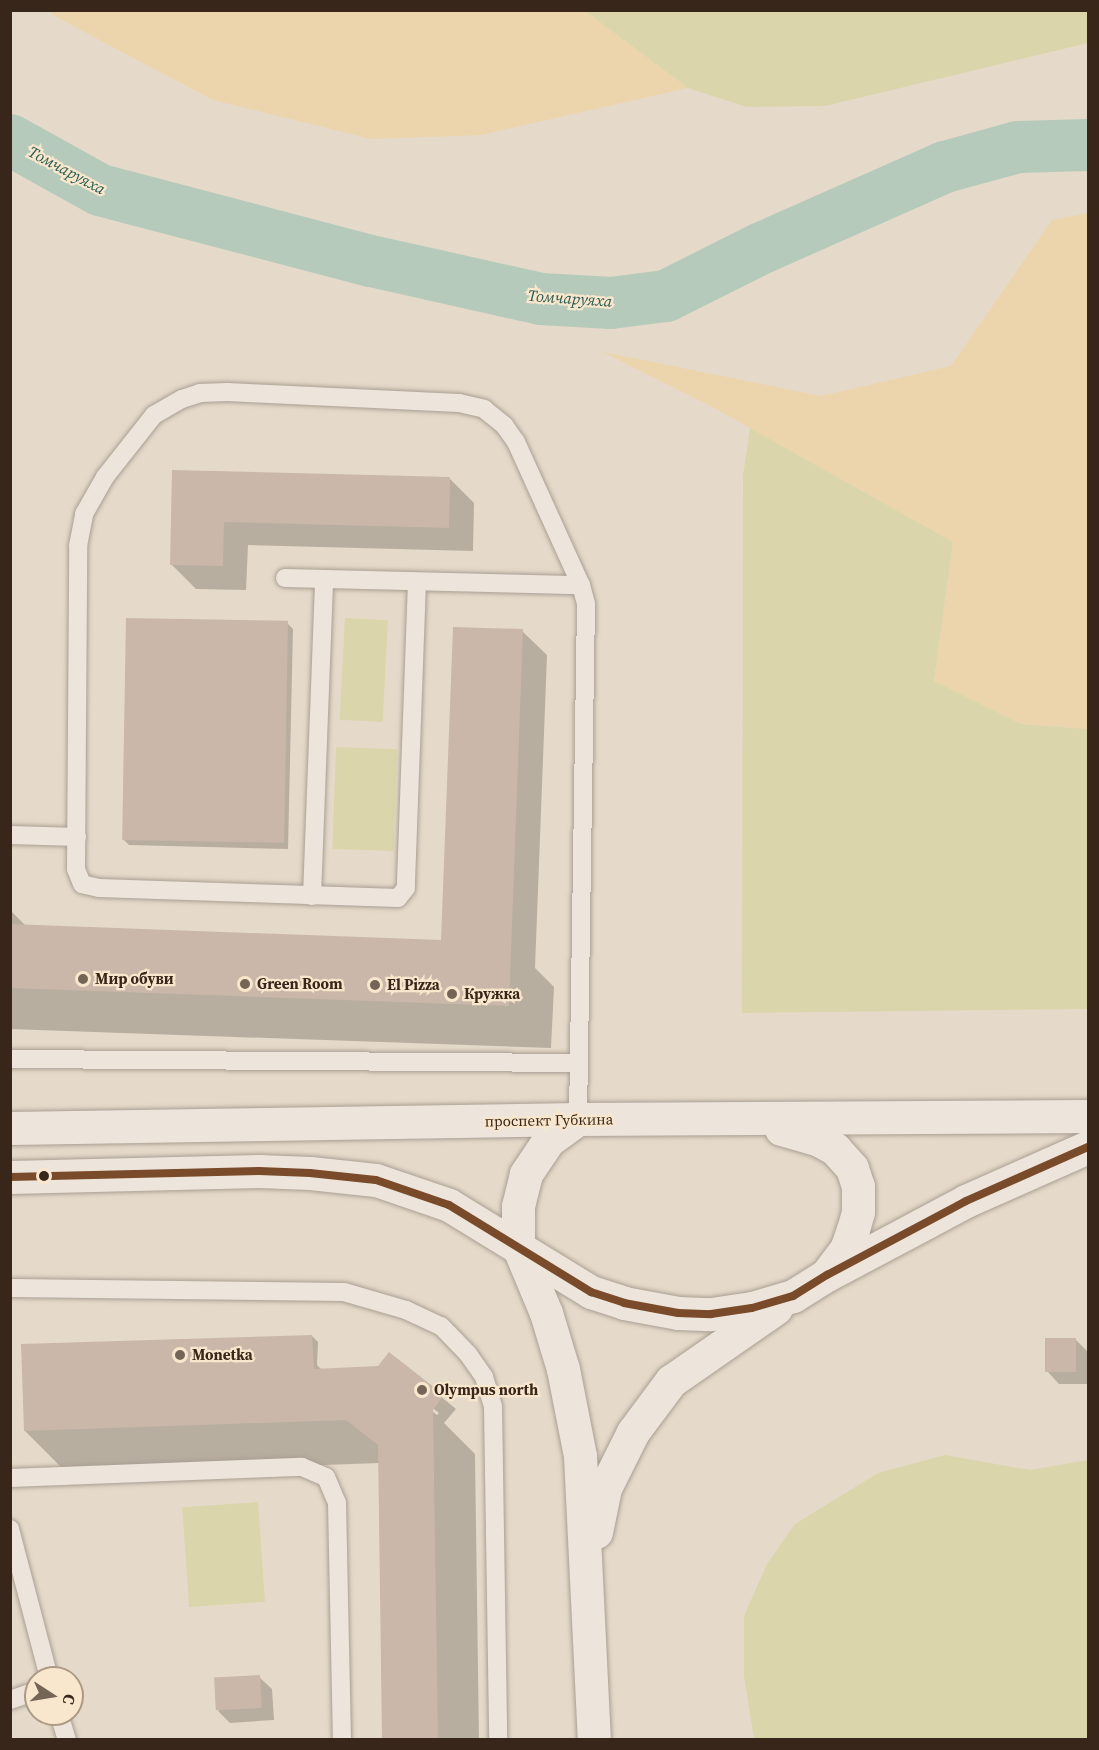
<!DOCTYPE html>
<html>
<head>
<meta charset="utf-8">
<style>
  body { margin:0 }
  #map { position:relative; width:1099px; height:1750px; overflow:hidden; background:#e5dac9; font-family:"Source Serif 4",serif }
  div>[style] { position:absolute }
  .green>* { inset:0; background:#dad5aa; transform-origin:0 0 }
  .sand>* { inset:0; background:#ecd4ad }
  .shadow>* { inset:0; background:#0003 }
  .river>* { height:52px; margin:-26px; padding:0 26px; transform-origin:26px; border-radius:26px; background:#b5cabb }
  .building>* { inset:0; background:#cab7a9; transform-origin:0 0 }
  .roads { filter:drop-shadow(0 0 2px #aa9f93) drop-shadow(0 0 2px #aa9f93) }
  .lane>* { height:18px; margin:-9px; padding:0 9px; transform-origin:9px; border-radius:9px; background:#ede5db }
  .secondary>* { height:33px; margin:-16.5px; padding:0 16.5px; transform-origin:16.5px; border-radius:16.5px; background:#ede5db }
  .bus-1>* { height:8px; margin:-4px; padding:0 4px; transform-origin:4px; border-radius:4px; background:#7a4b2a }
  .dots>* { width:16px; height:16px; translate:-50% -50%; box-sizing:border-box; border:3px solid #f9e7cd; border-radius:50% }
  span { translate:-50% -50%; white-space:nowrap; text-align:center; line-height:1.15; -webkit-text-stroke:4.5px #f9e7cd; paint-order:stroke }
  .poi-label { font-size:15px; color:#39261a; font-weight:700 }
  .left { translate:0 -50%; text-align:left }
  .street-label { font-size:15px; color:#39261a }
  .water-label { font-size:16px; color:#285b52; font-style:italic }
  .frame { position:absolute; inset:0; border:12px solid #39261a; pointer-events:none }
  .north { position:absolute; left:24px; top:1666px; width:60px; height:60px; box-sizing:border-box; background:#f9e7cd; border:2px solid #ac9a85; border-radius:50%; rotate:102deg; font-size:16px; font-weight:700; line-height:24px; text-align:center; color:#39261a }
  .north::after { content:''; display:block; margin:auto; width:21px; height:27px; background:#756557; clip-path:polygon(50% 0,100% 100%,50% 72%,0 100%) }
</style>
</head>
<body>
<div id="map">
  <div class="green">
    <div style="clip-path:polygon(585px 11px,1088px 11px,1088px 43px,825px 106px,747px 107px,688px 88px)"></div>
    <div style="clip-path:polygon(750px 428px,953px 542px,934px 681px,1021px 724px,1088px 729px,1088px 1009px,742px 1013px,743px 476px)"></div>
    <div style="left:345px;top:618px;width:43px;height:102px;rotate:3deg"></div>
    <div style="left:336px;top:747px;width:61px;height:102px;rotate:2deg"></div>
    <div style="clip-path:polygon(945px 1455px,1030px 1470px,1088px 1460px,1088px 1739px,754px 1739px,744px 1676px,744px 1616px,767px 1564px,795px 1524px,878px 1473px)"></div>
    <div style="left:258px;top:1502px;width:100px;height:76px;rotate:86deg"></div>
  </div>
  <div class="sand">
    <div style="clip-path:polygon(49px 11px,585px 11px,688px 88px,481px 135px,371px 139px,213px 100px,56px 17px)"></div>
    <div style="clip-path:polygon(1088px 213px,1088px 729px,1021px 724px,934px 681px,953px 542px,709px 405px,603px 352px,821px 396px,951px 366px,1052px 220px)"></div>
  </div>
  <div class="shadow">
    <div style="clip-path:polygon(174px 472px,450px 479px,474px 503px,473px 551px,248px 545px,246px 590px,196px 589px,171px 564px)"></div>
    <div style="clip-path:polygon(287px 623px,293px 629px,288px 849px,129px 845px,123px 839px)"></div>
    <div style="clip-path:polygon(522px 631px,547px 655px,535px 968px,554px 987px,551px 1048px,10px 1029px,10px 910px,26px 926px,445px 941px)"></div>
    <div style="clip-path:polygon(evenodd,312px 1336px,318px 1342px,317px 1365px,322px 1370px,378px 1368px,389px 1354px,456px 1409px,444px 1423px,475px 1454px,479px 1740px,384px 1740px,380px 1463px,68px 1474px,25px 1431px,22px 1346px,312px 1336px,391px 1375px,439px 1413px,437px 1415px,391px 1379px,391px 1375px)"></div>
    <div style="clip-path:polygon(1076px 1340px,1088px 1352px,1088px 1384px,1059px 1384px,1047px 1371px)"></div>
    <div style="clip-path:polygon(259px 1677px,272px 1689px,274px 1720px,230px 1723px,218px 1711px)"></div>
  </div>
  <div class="river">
    <div style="left:10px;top:140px;width:103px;rotate:29.1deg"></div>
    <div style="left:100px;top:190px;width:280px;rotate:14.7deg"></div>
    <div style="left:371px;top:261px;width:174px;rotate:12.6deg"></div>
    <div style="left:541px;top:299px;width:70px;rotate:3.3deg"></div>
    <div style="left:611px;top:303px;width:55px;rotate:-7.3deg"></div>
    <div style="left:666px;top:296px;width:107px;rotate:-26.6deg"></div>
    <div style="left:762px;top:248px;width:200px;rotate:-23.9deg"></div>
    <div style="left:945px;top:167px;width:76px;rotate:-15.3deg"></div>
    <div style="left:1018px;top:147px;width:70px;rotate:-1.6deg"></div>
  </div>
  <div class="building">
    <div style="clip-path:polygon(172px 470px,450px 477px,449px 528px,224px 522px,223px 566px,170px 565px)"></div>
    <div style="left:126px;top:618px;width:162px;height:222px;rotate:1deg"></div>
    <div style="clip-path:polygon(453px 627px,523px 629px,509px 1006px,10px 988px,10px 924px,441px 940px)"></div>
    <div style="clip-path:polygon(312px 1335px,314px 1369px,378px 1366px,389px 1352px,444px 1395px,433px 1410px,438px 1740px,382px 1740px,378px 1445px,346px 1420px,24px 1431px,21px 1344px)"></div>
    <div style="left:1045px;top:1338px;width:31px;height:34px"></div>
    <div style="left:260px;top:1675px;width:33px;height:46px;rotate:87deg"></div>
  </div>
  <div class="roads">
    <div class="lane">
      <div style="left:285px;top:578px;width:296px;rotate:1.4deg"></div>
      <div style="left:581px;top:585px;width:20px;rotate:75deg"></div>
      <div style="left:586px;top:604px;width:515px;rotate:90.89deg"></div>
      <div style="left:417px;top:582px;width:306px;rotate:92.1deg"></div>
      <div style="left:406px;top:888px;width:13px;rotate:129deg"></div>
      <div style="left:398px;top:898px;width:299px;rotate:-178.1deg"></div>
      <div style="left:99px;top:888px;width:17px;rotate:-167deg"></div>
      <div style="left:82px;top:884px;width:16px;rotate:-112deg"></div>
      <div style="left:76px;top:869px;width:323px;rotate:-89.6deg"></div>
      <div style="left:78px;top:546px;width:33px;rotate:-79deg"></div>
      <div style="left:84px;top:514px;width:43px;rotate:-60.4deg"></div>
      <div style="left:105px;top:477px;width:79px;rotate:-51.7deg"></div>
      <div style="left:154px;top:415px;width:32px;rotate:-30deg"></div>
      <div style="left:182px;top:399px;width:19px;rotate:-18deg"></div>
      <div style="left:200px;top:393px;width:27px;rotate:-2deg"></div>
      <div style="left:227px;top:392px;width:232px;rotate:2.7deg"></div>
      <div style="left:459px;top:403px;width:26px;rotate:13deg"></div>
      <div style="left:484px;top:409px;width:26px;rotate:39deg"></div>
      <div style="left:504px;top:425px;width:21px;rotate:55deg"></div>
      <div style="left:516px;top:442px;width:157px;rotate:65.6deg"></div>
      <div style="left:10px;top:835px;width:67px;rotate:1.7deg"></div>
      <div style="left:312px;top:896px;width:317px;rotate:-87.8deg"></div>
      <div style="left:10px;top:1059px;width:567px;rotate:0.4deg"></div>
      <div style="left:10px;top:1288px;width:334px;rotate:0.7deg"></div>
      <div style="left:344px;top:1292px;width:65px;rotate:16.2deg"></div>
      <div style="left:406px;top:1310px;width:38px;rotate:25deg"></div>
      <div style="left:441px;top:1326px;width:39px;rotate:46deg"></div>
      <div style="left:468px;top:1354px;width:28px;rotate:55deg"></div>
      <div style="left:484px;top:1377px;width:31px;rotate:73deg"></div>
      <div style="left:493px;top:1407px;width:333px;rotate:89.1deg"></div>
      <div style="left:10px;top:1478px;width:292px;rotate:-2.2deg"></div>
      <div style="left:302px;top:1467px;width:26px;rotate:23deg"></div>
      <div style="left:326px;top:1477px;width:28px;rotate:67deg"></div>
      <div style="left:337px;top:1503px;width:237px;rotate:88.8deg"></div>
      <div style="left:10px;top:1529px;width:154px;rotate:75.3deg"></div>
      <div style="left:10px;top:1700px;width:28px;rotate:-19deg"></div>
      <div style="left:59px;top:1714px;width:27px;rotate:73deg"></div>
    </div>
    <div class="secondary">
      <div style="left:578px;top:1119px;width:37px;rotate:144deg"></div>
      <div style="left:548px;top:1141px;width:40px;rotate:124deg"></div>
      <div style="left:526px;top:1174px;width:33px;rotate:104deg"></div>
      <div style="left:518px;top:1206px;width:40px;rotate:90deg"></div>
      <div style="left:518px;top:1246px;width:73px;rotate:67.3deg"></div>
      <div style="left:546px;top:1313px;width:59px;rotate:73.1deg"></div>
      <div style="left:563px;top:1369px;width:89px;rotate:78.9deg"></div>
      <div style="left:580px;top:1456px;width:284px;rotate:87.2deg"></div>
      <div style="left:10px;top:1128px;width:568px;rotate:-0.91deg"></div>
      <div style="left:578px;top:1119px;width:510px;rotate:-0.34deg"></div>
      <div style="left:781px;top:1129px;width:37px;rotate:16deg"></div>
      <div style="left:817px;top:1139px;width:21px;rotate:29deg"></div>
      <div style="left:835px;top:1149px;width:25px;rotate:48deg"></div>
      <div style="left:852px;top:1168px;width:19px;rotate:72deg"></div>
      <div style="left:858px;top:1186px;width:26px;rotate:90deg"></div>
      <div style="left:858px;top:1212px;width:18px;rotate:106deg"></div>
      <div style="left:853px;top:1229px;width:21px;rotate:109deg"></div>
      <div style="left:846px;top:1249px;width:30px;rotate:127deg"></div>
      <div style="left:10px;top:1177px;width:249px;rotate:-1.4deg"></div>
      <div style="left:259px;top:1171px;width:51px;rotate:2.2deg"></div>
      <div style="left:310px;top:1173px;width:66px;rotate:6.1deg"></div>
      <div style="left:376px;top:1180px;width:77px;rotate:18.9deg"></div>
      <div style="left:449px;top:1205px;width:167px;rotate:31.5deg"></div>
      <div style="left:591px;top:1292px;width:35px;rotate:18deg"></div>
      <div style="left:624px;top:1303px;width:55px;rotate:10.5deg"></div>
      <div style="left:678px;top:1313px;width:33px;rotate:2deg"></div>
      <div style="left:711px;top:1314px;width:41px;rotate:-8.3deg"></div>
      <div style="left:752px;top:1308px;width:43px;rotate:-16.3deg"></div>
      <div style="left:793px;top:1296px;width:40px;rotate:-32deg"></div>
      <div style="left:827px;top:1275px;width:157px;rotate:-28deg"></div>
      <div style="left:966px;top:1201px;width:133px;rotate:-23.9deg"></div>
      <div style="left:596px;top:1532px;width:45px;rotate:-78.4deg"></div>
      <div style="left:605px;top:1488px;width:63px;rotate:-63.4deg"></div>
      <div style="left:633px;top:1432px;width:64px;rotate:-53.3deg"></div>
      <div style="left:671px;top:1381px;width:128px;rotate:-34.8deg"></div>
    </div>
  </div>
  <div class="bus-1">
    <div style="left:10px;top:1177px;width:249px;rotate:-1.4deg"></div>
    <div style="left:259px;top:1171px;width:51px;rotate:2.2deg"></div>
    <div style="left:310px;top:1173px;width:66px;rotate:6.1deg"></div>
    <div style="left:376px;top:1180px;width:77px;rotate:18.9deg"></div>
    <div style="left:449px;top:1205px;width:167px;rotate:31.5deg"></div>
    <div style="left:591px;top:1292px;width:35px;rotate:18deg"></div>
    <div style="left:624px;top:1303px;width:55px;rotate:10.5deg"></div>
    <div style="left:678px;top:1313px;width:33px;rotate:2deg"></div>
    <div style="left:711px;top:1314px;width:41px;rotate:-8.3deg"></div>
    <div style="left:752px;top:1308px;width:43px;rotate:-16.3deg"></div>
    <div style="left:793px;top:1296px;width:40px;rotate:-32deg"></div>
    <div style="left:827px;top:1275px;width:157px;rotate:-28deg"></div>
    <div style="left:966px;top:1201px;width:133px;rotate:-23.9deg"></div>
  </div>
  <div class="dots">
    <div style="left:83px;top:979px;background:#756557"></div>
    <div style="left:245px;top:984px;background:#756557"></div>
    <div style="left:375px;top:985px;background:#756557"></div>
    <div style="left:452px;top:994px;background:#756557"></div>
    <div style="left:44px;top:1176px;background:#39261a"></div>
    <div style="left:180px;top:1355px;background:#756557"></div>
    <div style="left:422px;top:1390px;background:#756557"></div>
  </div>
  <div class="poi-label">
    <span class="left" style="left:95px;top:979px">Мир обуви</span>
    <span class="left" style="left:257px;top:984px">Green Room</span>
    <span class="left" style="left:387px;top:985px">El Pizza</span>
    <span class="left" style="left:464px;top:994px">Кружка</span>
    <span class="left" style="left:192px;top:1355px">Monetka</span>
    <span class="left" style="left:434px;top:1390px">Olympus north</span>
  </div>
  <div class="street-label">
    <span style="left:549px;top:1120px;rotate:-1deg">проспект Губкина</span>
  </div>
  <div class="water-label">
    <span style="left:67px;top:170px;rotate:28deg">Томчаруяха</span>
    <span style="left:570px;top:298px;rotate:4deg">Томчаруяха</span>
  </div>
  <div class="frame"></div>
  <div class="north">С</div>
</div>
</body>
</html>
